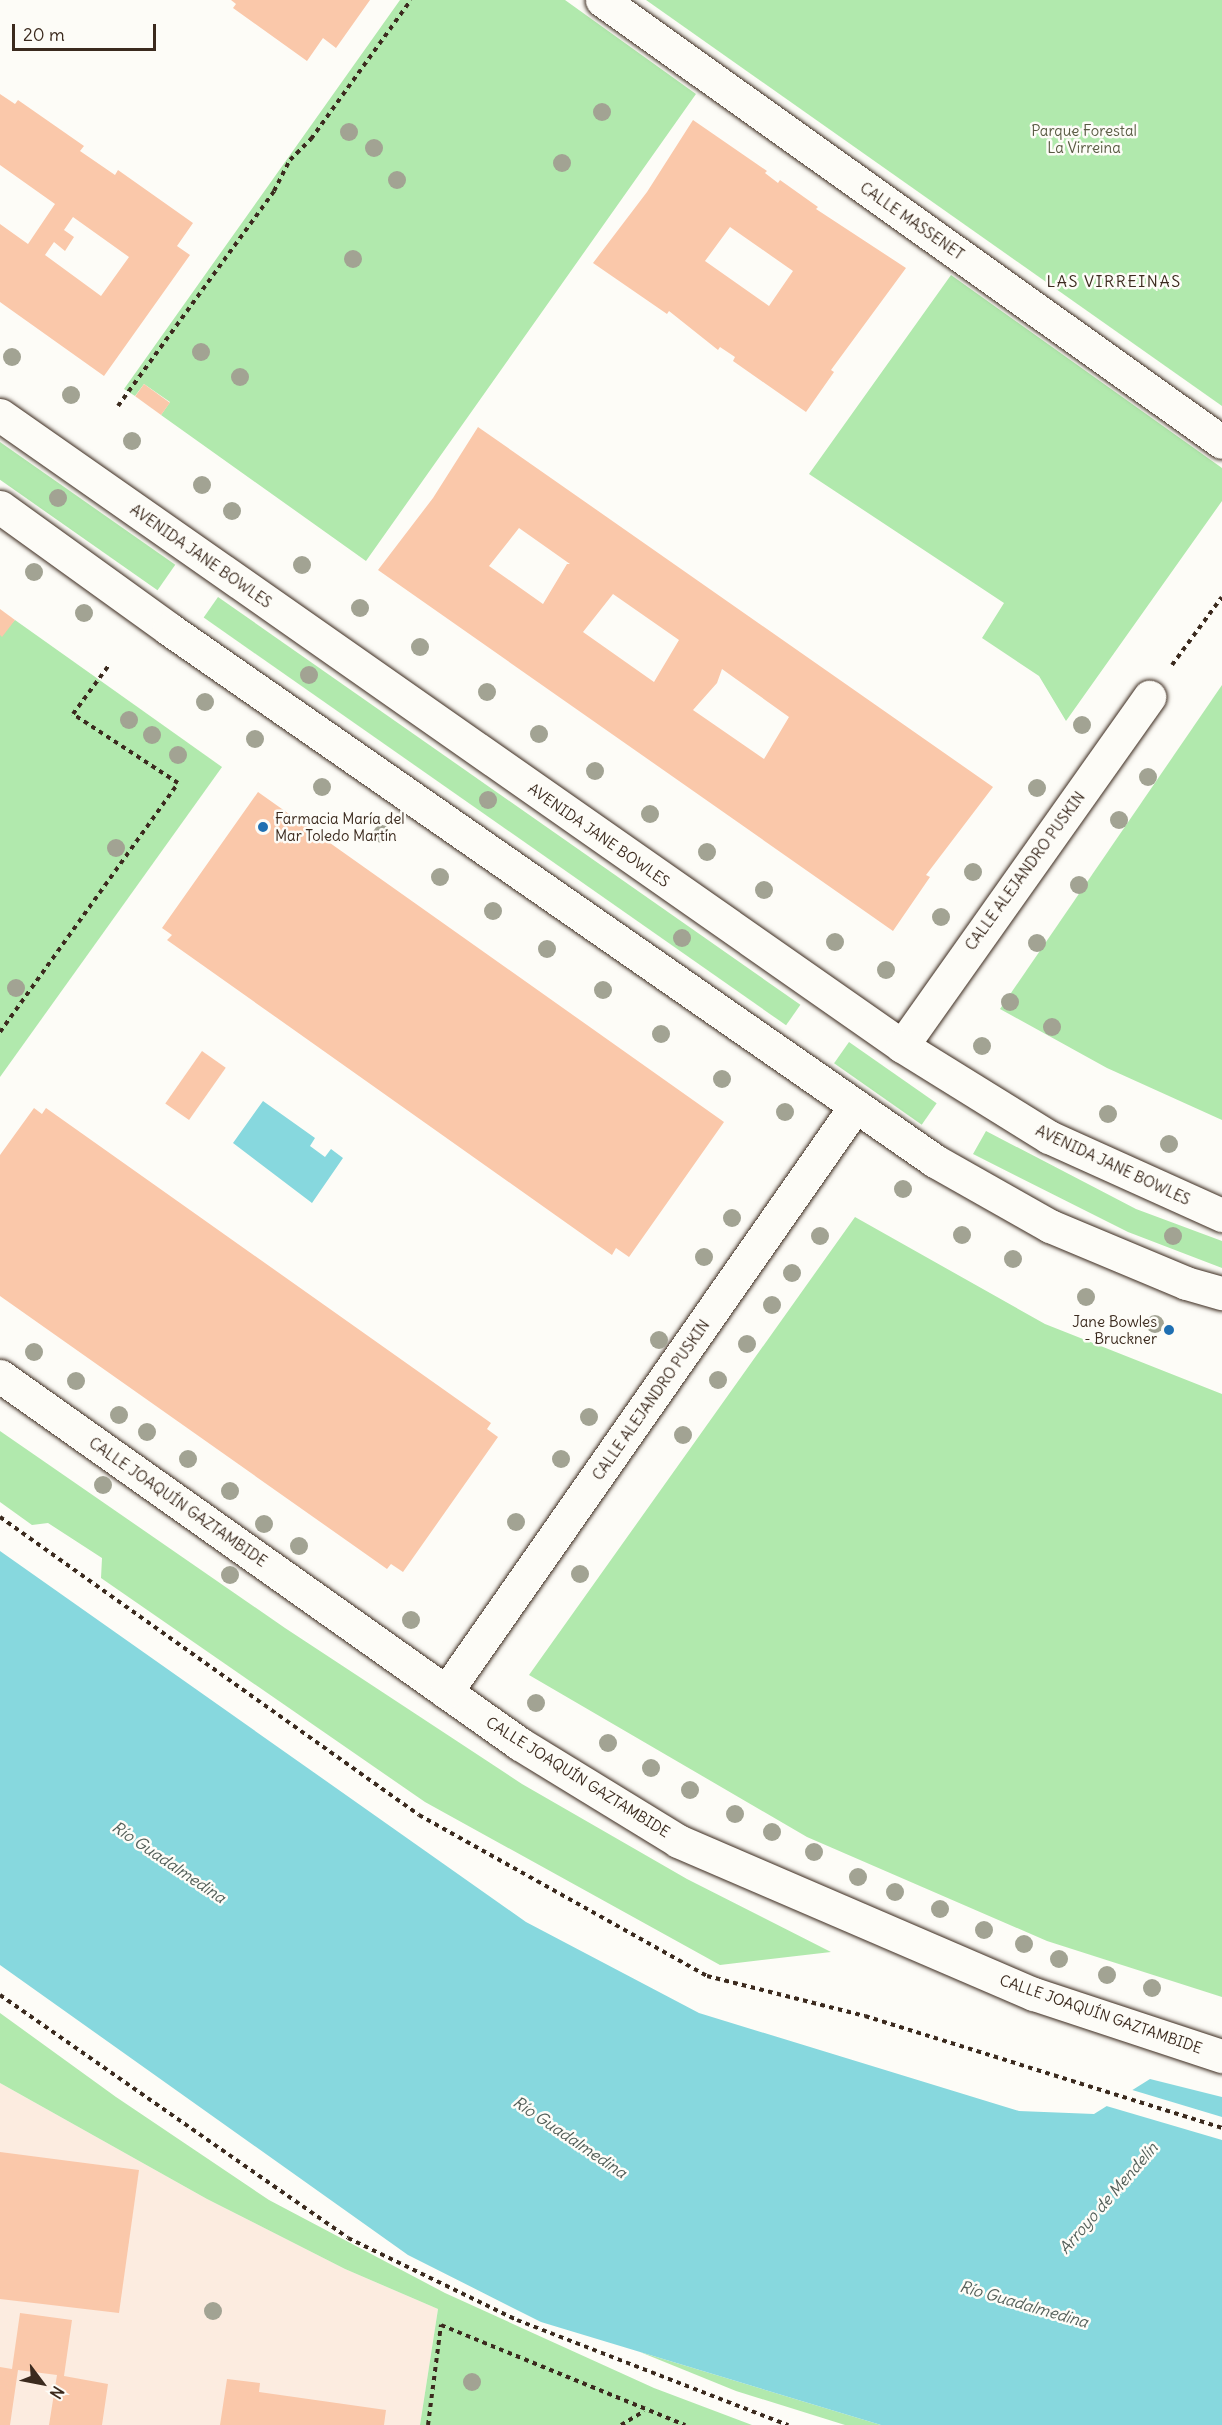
<!DOCTYPE html>
<html>
<head>
<meta charset="utf-8">
<style>
  body { margin:0 }
  #map { position:relative; width:1222px; height:2425px; overflow:hidden; background:#fdfcf7; font-family:Delius,sans-serif }
  div>[style] { position:absolute }
  .built>* { inset:0; background:#fcece0 }
  .green>* { inset:0; background:#b1e9ad; transform-origin:0 0 }
  .water>* { inset:0; background:#87d8de }
  .pier>* { inset:0; background:#fdfcf7 }
  .building>* { inset:0; background:#fac8aa; transform-origin:0 0 }
  .path>* { height:4px; margin-top:-2px; transform-origin:0; background:repeating-linear-gradient(90deg,#3b2a1e 0 4.5px,transparent 0 9px) }
  .roads { filter:drop-shadow(0 0 2px #3b2a1e) drop-shadow(0 0 2px #3b2a1e) }
  .street>* { height:33px; margin:-16.5px; padding:0 16.5px; transform-origin:16.5px; border-radius:16.5px; background:#fdfcf7 }
  .secondary>* { height:33px; margin:-16.5px; padding:0 16.5px; transform-origin:16.5px; border-radius:16.5px; background:#fdfcf7 }
  .trees>* { width:18px; height:18px; margin:-9px; border-radius:50%; background:#a2a393 }
  .dots>* { width:16px; height:16px; translate:-50% -50%; box-sizing:border-box; border:3px solid #fdfcf7; border-radius:50% }
  span { translate:-50% -50%; white-space:nowrap; text-align:center; line-height:1.15; -webkit-text-stroke:5px #fdfcf7; paint-order:stroke }
  .park-label { font-size:15px; color:#585a42 }
  .street-label { font-size:15px; color:#3b2a1e }
  .poi-label { font-size:15px; color:#3b2a1e }
  .left { translate:0 -50%; text-align:left }
  .right { translate:-100% -50%; text-align:right }
  .neighbourhood-label { font-size:16px; color:#3b2a1e; letter-spacing:1.5px }
  .water-label { font-size:16px; color:#525e58; font-style:italic }
  .north { position:absolute; left:12px; top:2353px; width:60px; height:60px; -webkit-text-stroke:4px #fdfcf7; paint-order:stroke; rotate:122deg; font-size:16px; font-weight:700; line-height:24px; text-align:center; color:#3b2a1e }
  .north::after { content:''; display:block; margin:auto; width:21px; height:27px; background:#3b2a1e; clip-path:polygon(50% 0,100% 100%,50% 72%,0 100%) }
  .scale { position:absolute; left:12px; top:24px; width:144px; height:27px; box-sizing:border-box; border:3px solid #3b2a1e; border-top:0; padding-left:8px; font-size:18px; line-height:21px; white-space:nowrap; color:#3b2a1e; -webkit-text-stroke:4px #fdfcf7; paint-order:stroke }
</style>
</head>
<body>
<div id="map">
  <div class="built">
    <div style="clip-path:polygon(0 2083px,207px 2199px,345px 2269px,438px 2309px,420px 2425px,0 2425px)"></div>
  </div>
  <div class="green">
    <div style="clip-path:polygon(400px 0,565px 0,696px 94px,366px 561px,161px 415px,170px 402px,144px 384px,135px 396px,124px 389px)"></div>
    <div style="clip-path:polygon(646px 0,1222px 0,1222px 406px)"></div>
    <div style="clip-path:polygon(951px 275px,1222px 468px,1222px 501px,1066px 721px,1039px 676px,982px 638px,1004px 603px,809px 474px)"></div>
    <div style="left:0;top:442px;width:214px;height:31px;rotate:35deg"></div>
    <div style="left:218px;top:597px;width:711px;height:25px;rotate:35deg"></div>
    <div style="clip-path:polygon(15px 620px,222px 767px,0 1077px,0 635px)"></div>
    <div style="clip-path:polygon(1222px 685px,1222px 1120px,1107px 1068px,1000px 1009px)"></div>
    <div style="left:849px;top:1042px;width:107px;height:26px;rotate:35deg"></div>
    <div style="clip-path:polygon(986px 1131px,1136px 1209px,1222px 1241px,1222px 1268px,1128px 1232px,973px 1154px)"></div>
    <div style="clip-path:polygon(855px 1217px,1045px 1324px,1222px 1394px,1222px 1997px,1047px 1941px,807px 1837px,529px 1675px)"></div>
    <div style="clip-path:polygon(0 1431px,285px 1628px,522px 1784px,687px 1879px,831px 1952px,720px 1965px,425px 1802px,101px 1578px,102px 1558px,48px 1523px,32px 1525px,0 1502px)"></div>
    <div style="clip-path:polygon(0 2013px,116px 2097px,269px 2200px,445px 2293px,654px 2388px,752px 2425px,420px 2425px,438px 2309px,345px 2269px,207px 2199px,0 2083px)"></div>
    <div style="clip-path:polygon(640px 2352px,881px 2425px,845px 2425px,736px 2391px)"></div>
  </div>
  <div class="water">
    <div style="clip-path:polygon(263px 1101px,315px 1138px,310px 1146px,325px 1157px,331px 1149px,343px 1158px,312px 1203px,233px 1143px)"></div>
    <div style="clip-path:polygon(0 1551px,526px 1922px,699px 2013px,1019px 2111px,1094px 2114px,1150px 2079px,1222px 2097px,1222px 2425px,881px 2425px,541px 2322px,408px 2255px,0 1965px)"></div>
  </div>
  <div class="pier">
    <div style="clip-path:polygon(1129px 2089px,1222px 2117px,1222px 2140px,1103px 2105px)"></div>
  </div>
  <div class="building">
    <div style="clip-path:polygon(231px 0,370px 0,336px 48px,323px 38px,307px 61px,233px 8px,236px 4px)"></div>
    <div style="clip-path:polygon(evenodd,0 94px,15px 104px,18px 100px,84px 146px,80px 151px,115px 175px,118px 170px,193px 223px,177px 246px,190px 255px,104px 376px,0 302px,0 224px,28px 244px,55px 204px,0 165px,0 94px,73px 217px,129px 257px,101px 296px,45px 255px,54px 242px,65px 251px,74px 237px,64px 230px,73px 217px)"></div>
    <div style="clip-path:polygon(evenodd,693px 120px,767px 171px,765px 173px,778px 183px,780px 180px,818px 207px,816px 209px,906px 268px,831px 370px,834px 372px,806px 412px,733px 361px,735px 357px,720px 347px,718px 350px,669px 311px,667px 314px,593px 263px,647px 192px,693px 120px,730px 227px,793px 271px,769px 306px,705px 261px,730px 227px)"></div>
    <div style="left:144px;top:384px;width:32px;height:15px;rotate:36deg"></div>
    <div style="clip-path:polygon(evenodd,478px 427px,993px 787px,926px 875px,930px 877px,893px 931px,378px 570px,433px 498px,478px 427px,519px 528px,570px 564px,567px 564px,543px 604px,489px 566px,519px 528px,478px 427px,613px 594px,679px 640px,654px 682px,583px 632px,613px 594px,478px 427px,722px 669px,789px 717px,764px 759px,693px 710px,717px 683px,722px 669px)"></div>
    <div style="clip-path:polygon(0 609px,15px 620px,2px 637px,0 635px)"></div>
    <div style="clip-path:polygon(258px 792px,724px 1122px,629px 1257px,616px 1248px,612px 1255px,599px 1246px,167px 940px,172px 935px,162px 928px)"></div>
    <div style="left:202px;top:1051px;width:29px;height:64px;rotate:35deg"></div>
    <div style="clip-path:polygon(34px 1108px,42px 1114px,46px 1108px,491px 1423px,487px 1429px,498px 1437px,403px 1572px,391px 1564px,387px 1569px,0 1296px,0 1155px)"></div>
    <div style="clip-path:polygon(0 2152px,139px 2170px,119px 2313px,0 2299px)"></div>
    <div style="clip-path:polygon(20px 2313px,72px 2320px,64px 2376px,108px 2384px,102px 2425px,49px 2425px,57px 2375px,18px 2370px,10px 2425px,0 2425px,0 2367px,12px 2369px)"></div>
    <div style="clip-path:polygon(227px 2379px,260px 2383px,259px 2392px,386px 2410px,384px 2425px,220px 2425px)"></div>
  </div>
  <div class="path">
    <div style="left:118px;top:406px;width:266px;rotate:-54deg"></div>
    <div style="left:274px;top:191px;width:35px;rotate:-63deg"></div>
    <div style="left:290px;top:160px;width:30px;rotate:-45deg"></div>
    <div style="left:311px;top:139px;width:171px;rotate:-54.3deg"></div>
    <div style="left:1172px;top:665px;width:84px;rotate:-53.7deg"></div>
    <div style="left:0;top:1032px;width:306px;rotate:-54.4deg"></div>
    <div style="left:178px;top:783px;width:126px;rotate:-146.7deg"></div>
    <div style="left:73px;top:714px;width:61px;rotate:-53.7deg"></div>
    <div style="left:0;top:1517px;width:514px;rotate:35.42deg"></div>
    <div style="left:419px;top:1815px;width:330px;rotate:29.2deg"></div>
    <div style="left:707px;top:1976px;width:163px;rotate:14.2deg"></div>
    <div style="left:865px;top:2016px;width:374px;rotate:17.4deg"></div>
    <div style="left:0;top:1995px;width:424px;rotate:34.9deg"></div>
    <div style="left:348px;top:2238px;width:188px;rotate:25.9deg"></div>
    <div style="left:517px;top:2320px;width:291px;rotate:21.2deg"></div>
    <div style="left:428px;top:2425px;width:101px;rotate:-82.6deg"></div>
    <div style="left:441px;top:2325px;width:264px;rotate:22.3deg"></div>
    <div style="left:621px;top:2425px;width:27px;rotate:-31deg"></div>
  </div>
  <div class="roads">
    <div class="street">
      <div style="left:602px;top:0;width:761px;rotate:35.49deg"></div>
      <div style="left:902px;top:1046px;width:428px;rotate:-54.7deg"></div>
      <div style="left:0;top:1376px;width:637px;rotate:35.29deg"></div>
      <div style="left:520px;top:1744px;width:185px;rotate:31.5deg"></div>
      <div style="left:678px;top:1841px;width:387px;rotate:23.3deg"></div>
      <div style="left:1034px;top:1994px;width:198px;rotate:18.3deg"></div>
      <div style="left:446px;top:1692px;width:712px;rotate:-55.06deg"></div>
    </div>
    <div class="secondary">
      <div style="left:0;top:415px;width:1101px;rotate:34.97deg"></div>
      <div style="left:902px;top:1046px;width:173px;rotate:31.8deg"></div>
      <div style="left:1049px;top:1137px;width:190px;rotate:24.3deg"></div>
      <div style="left:0;top:507px;width:208px;rotate:35.8deg"></div>
      <div style="left:169px;top:629px;width:933px;rotate:34.78deg"></div>
      <div style="left:935px;top:1161px;width:132px;rotate:29.5deg"></div>
      <div style="left:1050px;top:1226px;width:147px;rotate:22.7deg"></div>
      <div style="left:1186px;top:1283px;width:37px;rotate:16deg"></div>
    </div>
  </div>
  <div class="trees">
    <div style="left:602px;top:112px"></div>
    <div style="left:349px;top:132px"></div>
    <div style="left:374px;top:148px"></div>
    <div style="left:562px;top:163px"></div>
    <div style="left:397px;top:180px"></div>
    <div style="left:353px;top:259px"></div>
    <div style="left:201px;top:352px"></div>
    <div style="left:12px;top:357px"></div>
    <div style="left:240px;top:377px"></div>
    <div style="left:71px;top:395px"></div>
    <div style="left:132px;top:441px"></div>
    <div style="left:202px;top:485px"></div>
    <div style="left:58px;top:498px"></div>
    <div style="left:232px;top:511px"></div>
    <div style="left:302px;top:565px"></div>
    <div style="left:34px;top:572px"></div>
    <div style="left:360px;top:608px"></div>
    <div style="left:84px;top:613px"></div>
    <div style="left:420px;top:647px"></div>
    <div style="left:309px;top:675px"></div>
    <div style="left:487px;top:692px"></div>
    <div style="left:205px;top:702px"></div>
    <div style="left:129px;top:720px"></div>
    <div style="left:1082px;top:725px"></div>
    <div style="left:539px;top:734px"></div>
    <div style="left:152px;top:735px"></div>
    <div style="left:255px;top:739px"></div>
    <div style="left:178px;top:755px"></div>
    <div style="left:595px;top:771px"></div>
    <div style="left:1148px;top:777px"></div>
    <div style="left:322px;top:787px"></div>
    <div style="left:1037px;top:788px"></div>
    <div style="left:488px;top:800px"></div>
    <div style="left:650px;top:814px"></div>
    <div style="left:1119px;top:820px"></div>
    <div style="left:382px;top:834px"></div>
    <div style="left:116px;top:848px"></div>
    <div style="left:707px;top:852px"></div>
    <div style="left:973px;top:872px"></div>
    <div style="left:440px;top:877px"></div>
    <div style="left:1079px;top:885px"></div>
    <div style="left:764px;top:890px"></div>
    <div style="left:493px;top:911px"></div>
    <div style="left:941px;top:917px"></div>
    <div style="left:682px;top:938px"></div>
    <div style="left:835px;top:942px"></div>
    <div style="left:1037px;top:943px"></div>
    <div style="left:547px;top:949px"></div>
    <div style="left:886px;top:970px"></div>
    <div style="left:16px;top:988px"></div>
    <div style="left:603px;top:990px"></div>
    <div style="left:1010px;top:1002px"></div>
    <div style="left:1052px;top:1027px"></div>
    <div style="left:661px;top:1034px"></div>
    <div style="left:982px;top:1046px"></div>
    <div style="left:722px;top:1079px"></div>
    <div style="left:785px;top:1112px"></div>
    <div style="left:1108px;top:1114px"></div>
    <div style="left:1169px;top:1144px"></div>
    <div style="left:903px;top:1189px"></div>
    <div style="left:732px;top:1218px"></div>
    <div style="left:962px;top:1235px"></div>
    <div style="left:820px;top:1236px"></div>
    <div style="left:1173px;top:1236px"></div>
    <div style="left:704px;top:1257px"></div>
    <div style="left:1013px;top:1259px"></div>
    <div style="left:792px;top:1273px"></div>
    <div style="left:1086px;top:1297px"></div>
    <div style="left:772px;top:1305px"></div>
    <div style="left:1155px;top:1324px"></div>
    <div style="left:659px;top:1340px"></div>
    <div style="left:747px;top:1344px"></div>
    <div style="left:34px;top:1352px"></div>
    <div style="left:718px;top:1380px"></div>
    <div style="left:76px;top:1381px"></div>
    <div style="left:119px;top:1415px"></div>
    <div style="left:589px;top:1417px"></div>
    <div style="left:147px;top:1432px"></div>
    <div style="left:683px;top:1435px"></div>
    <div style="left:188px;top:1459px"></div>
    <div style="left:561px;top:1459px"></div>
    <div style="left:103px;top:1485px"></div>
    <div style="left:230px;top:1491px"></div>
    <div style="left:516px;top:1522px"></div>
    <div style="left:264px;top:1524px"></div>
    <div style="left:299px;top:1546px"></div>
    <div style="left:580px;top:1574px"></div>
    <div style="left:230px;top:1575px"></div>
    <div style="left:411px;top:1620px"></div>
    <div style="left:536px;top:1703px"></div>
    <div style="left:608px;top:1743px"></div>
    <div style="left:651px;top:1768px"></div>
    <div style="left:690px;top:1790px"></div>
    <div style="left:735px;top:1814px"></div>
    <div style="left:772px;top:1832px"></div>
    <div style="left:814px;top:1852px"></div>
    <div style="left:858px;top:1877px"></div>
    <div style="left:895px;top:1892px"></div>
    <div style="left:940px;top:1909px"></div>
    <div style="left:984px;top:1930px"></div>
    <div style="left:1024px;top:1944px"></div>
    <div style="left:1059px;top:1959px"></div>
    <div style="left:1107px;top:1975px"></div>
    <div style="left:1152px;top:1988px"></div>
    <div style="left:213px;top:2311px"></div>
    <div style="left:472px;top:2382px"></div>
  </div>
  <div class="dots">
    <div style="left:263px;top:827px;background:#1f6fb2"></div>
    <div style="left:1169px;top:1330px;background:#1f6fb2"></div>
  </div>
  <div class="park-label">
    <span style="left:1084px;top:139px">Parque Forestal<br>La Virreina</span>
  </div>
  <div class="street-label">
    <span style="left:912px;top:221px;rotate:35deg">CALLE MASSENET</span>
    <span style="left:201px;top:556px;rotate:35deg">AVENIDA JANE BOWLES</span>
    <span style="left:599px;top:835px;rotate:35deg">AVENIDA JANE BOWLES</span>
    <span style="left:1025px;top:871px;rotate:-54deg">CALLE ALEJANDRO PUSKIN</span>
    <span style="left:1113px;top:1165px;rotate:25deg">AVENIDA JANE BOWLES</span>
    <span style="left:651px;top:1400px;rotate:-55deg">CALLE ALEJANDRO PUSKIN</span>
    <span style="left:178px;top:1502px;rotate:35deg">CALLE JOAQUÍN GAZTAMBIDE</span>
    <span style="left:578px;top:1777px;rotate:32deg">CALLE JOAQUÍN GAZTAMBIDE</span>
    <span style="left:1101px;top:2014px;rotate:19deg">CALLE JOAQUÍN GAZTAMBIDE</span>
  </div>
  <div class="poi-label">
    <span class="left" style="left:275px;top:827px">Farmacia María del<br>Mar Toledo Martín</span>
    <span class="right" style="left:1157px;top:1330px">Jane Bowles<br>- Bruckner</span>
  </div>
  <div class="neighbourhood-label">
    <span style="left:1114px;top:281px">LAS VIRREINAS</span>
  </div>
  <div class="water-label">
    <span style="left:169px;top:1862px;rotate:34deg">Río Guadalmedina</span>
    <span style="left:570px;top:2137px;rotate:34deg">Río Guadalmedina</span>
    <span style="left:1108px;top:2198px;rotate:-49deg">Arroyo de Mendelín</span>
    <span style="left:1024px;top:2304px;rotate:16deg">Río Guadalmedina</span>
  </div>
  <div class="north">N</div>
  <div class="scale">20 m</div>
</div>
</body>
</html>
